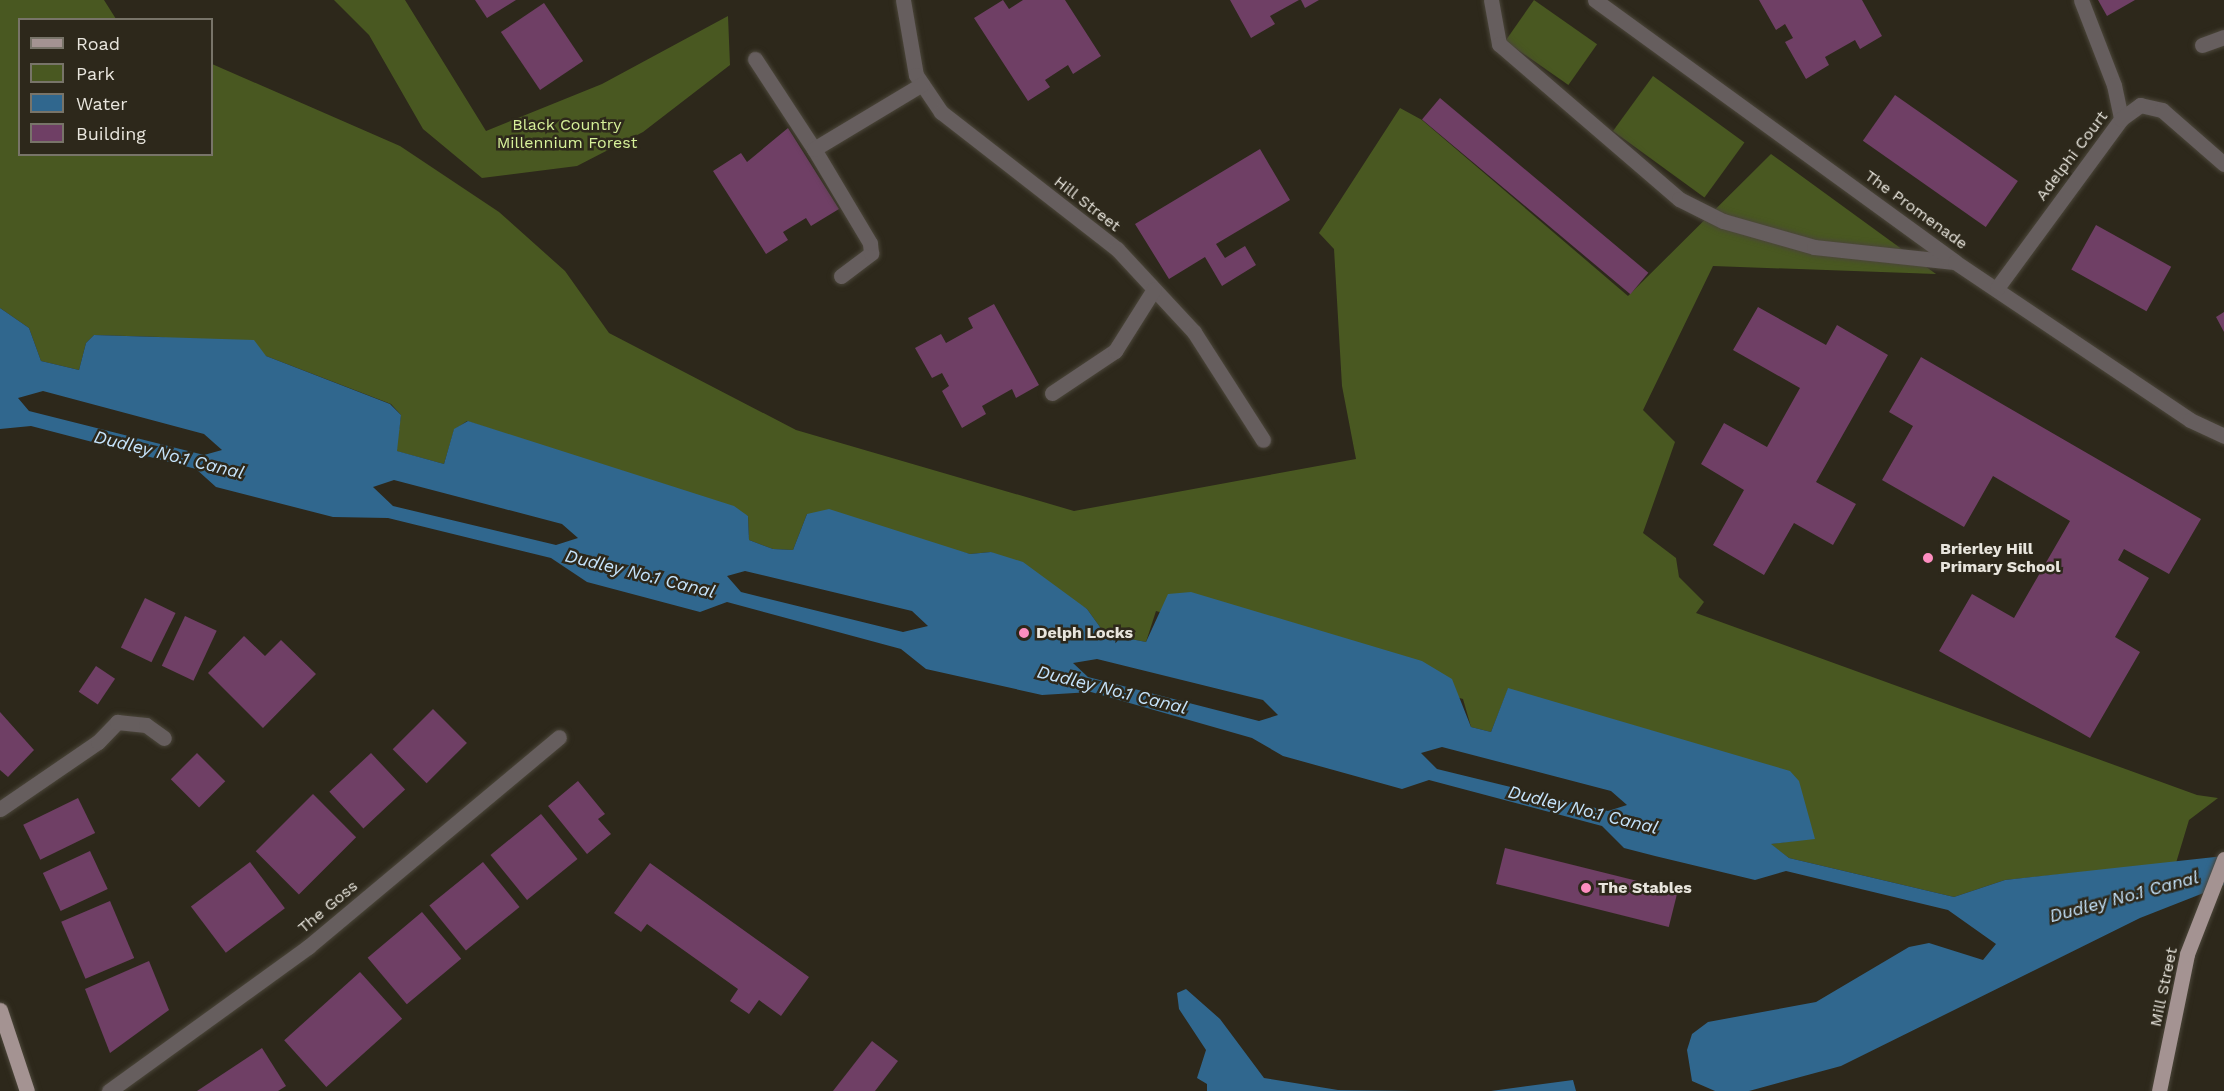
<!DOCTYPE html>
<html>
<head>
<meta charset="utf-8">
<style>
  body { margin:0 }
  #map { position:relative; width:2224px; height:1091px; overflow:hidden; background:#2d281b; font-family:"Work Sans",sans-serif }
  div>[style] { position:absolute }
  .green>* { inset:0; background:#495821; transform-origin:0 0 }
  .water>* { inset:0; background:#30678e }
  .building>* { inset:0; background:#6f3f65; transform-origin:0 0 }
  .roads { filter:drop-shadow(0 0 2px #4b463a) drop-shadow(0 0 2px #4b463a) }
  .minor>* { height:15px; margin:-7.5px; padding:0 7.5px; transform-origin:7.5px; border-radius:7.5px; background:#665e5e }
  .major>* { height:15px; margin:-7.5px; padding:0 7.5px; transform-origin:7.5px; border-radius:7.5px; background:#a49392 }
  .dots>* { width:16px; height:16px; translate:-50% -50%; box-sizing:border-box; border:3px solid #2d281b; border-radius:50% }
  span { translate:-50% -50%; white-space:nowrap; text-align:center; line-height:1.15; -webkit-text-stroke:5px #2d281b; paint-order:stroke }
  .park-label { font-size:16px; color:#d6f099 }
  .street-label { font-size:16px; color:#e8e5dd }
  .poi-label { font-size:16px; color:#e8e5dd; font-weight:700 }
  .left { translate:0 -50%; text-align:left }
  .water-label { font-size:18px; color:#c6e4fc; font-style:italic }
  .legend { position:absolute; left:18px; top:18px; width:195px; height:138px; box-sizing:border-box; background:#2d281b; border:2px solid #787469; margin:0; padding:8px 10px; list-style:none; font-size:18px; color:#e8e5dd }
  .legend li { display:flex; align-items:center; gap:12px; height:30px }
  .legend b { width:30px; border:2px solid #787469 }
</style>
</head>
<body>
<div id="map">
  <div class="green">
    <div style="clip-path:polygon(0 0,104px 0,116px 19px,20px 20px,20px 154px,212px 154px,212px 64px,400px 146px,499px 212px,565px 271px,609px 333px,796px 430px,1074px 511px,1356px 459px,1342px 386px,1334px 249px,1319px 233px,1400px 108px,1422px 120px,1628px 296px,1771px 154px,1936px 274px,1713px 266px,1643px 410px,1675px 442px,1643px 533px,1676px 558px,1679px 577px,1704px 602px,1696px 613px,2197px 795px,2218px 798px,2189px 820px,2176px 863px,2005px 880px,1954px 897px,1789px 858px,1770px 844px,1814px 838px,1508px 689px,1491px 732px,1471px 727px,1463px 699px,1156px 611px,1146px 642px,1105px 634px,1087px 609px,991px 552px,970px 554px,807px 514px,793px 550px,773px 549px,749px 540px,748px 516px,467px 421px,454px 430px,444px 464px,396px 451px,401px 415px,391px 404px,266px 356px,160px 337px,94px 335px,86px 343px,79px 370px,41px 361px,29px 328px,0 308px)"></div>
    <div style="clip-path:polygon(334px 0,405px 0,486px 131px,602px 84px,728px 16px,730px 65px,643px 132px,577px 166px,482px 178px,423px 129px,369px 35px)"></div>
    <div style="left:1534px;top:0;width:77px;height:50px;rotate:35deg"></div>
    <div style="left:1653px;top:76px;width:113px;height:68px;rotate:36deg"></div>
  </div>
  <div class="water">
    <div style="clip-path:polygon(evenodd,0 308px,29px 328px,41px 361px,79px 370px,86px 343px,94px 335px,254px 340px,266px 356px,390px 404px,401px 415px,397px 451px,444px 464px,454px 429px,468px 421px,734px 506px,748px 516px,749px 540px,773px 549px,793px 550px,807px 514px,829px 509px,970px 554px,991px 552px,1023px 562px,1087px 609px,1105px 634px,1146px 642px,1168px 594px,1191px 592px,1422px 661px,1452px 679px,1471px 727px,1491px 732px,1508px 688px,1790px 771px,1799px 781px,1815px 839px,1771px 844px,1789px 858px,1954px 897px,2005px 880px,2224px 856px,2224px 885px,2140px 918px,1841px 1066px,1749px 1091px,1715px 1091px,1692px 1081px,1687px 1050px,1692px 1034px,1708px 1022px,1816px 1002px,1909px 947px,1929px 943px,1983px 960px,1996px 944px,1948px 910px,1786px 871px,1755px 880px,1655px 856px,1624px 848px,1602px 826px,1429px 780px,1402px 789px,1283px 756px,1252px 738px,1091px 692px,1042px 695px,926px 669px,901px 649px,727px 602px,700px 612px,587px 582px,551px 558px,388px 518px,333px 517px,216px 487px,196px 469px,31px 426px,0 429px,0 308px,43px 391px,204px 434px,222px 450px,204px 455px,29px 411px,18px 398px,43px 391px,0 308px,394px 480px,562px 524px,578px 538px,556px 545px,393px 506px,373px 487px,394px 480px,0 308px,745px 571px,912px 611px,928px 626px,903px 632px,741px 592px,727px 576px,745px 571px,0 308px,1097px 659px,1263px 700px,1278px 715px,1259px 721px,1088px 677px,1073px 663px,1097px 659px,0 308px,1442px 747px,1611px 791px,1627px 805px,1608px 811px,1437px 769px,1421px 753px,1442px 747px)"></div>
    <div style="clip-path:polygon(1186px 989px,1220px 1019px,1264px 1078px,1338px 1090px,1417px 1091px,1207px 1091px,1207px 1084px,1197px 1078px,1206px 1050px,1179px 1009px,1177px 993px)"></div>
    <div style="clip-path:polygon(1573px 1080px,1576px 1091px,1491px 1091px)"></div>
  </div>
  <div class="building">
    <div style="clip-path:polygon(475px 0,516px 0,487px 18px)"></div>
    <div style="clip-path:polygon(1003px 0,1009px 9px,1023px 0,1065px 0,1101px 56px,1073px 74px,1068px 65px,1045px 80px,1050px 87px,1028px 101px,974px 18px)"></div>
    <div style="clip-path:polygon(1230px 0,1299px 0,1270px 16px,1275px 24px,1251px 38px)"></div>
    <div style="clip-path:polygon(1301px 0,1319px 0,1305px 8px)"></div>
    <div style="clip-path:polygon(1759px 0,1862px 0,1882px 36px,1860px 49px,1855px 40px,1825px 57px,1829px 65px,1806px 79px,1785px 42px,1793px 38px,1785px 24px,1776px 30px)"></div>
    <div style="clip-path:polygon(2098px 0,2135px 0,2107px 16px)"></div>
    <div style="left:544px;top:3px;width:70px;height:52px;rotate:56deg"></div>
    <div style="left:1895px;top:95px;width:150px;height:56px;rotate:35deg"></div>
    <div style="left:1440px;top:98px;width:272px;height:28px;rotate:40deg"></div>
    <div style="clip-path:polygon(788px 128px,839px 209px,811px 226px,806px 218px,783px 232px,788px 240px,766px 254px,713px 171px,741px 153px,747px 162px)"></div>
    <div style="clip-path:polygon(1260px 149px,1290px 200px,1216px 244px,1225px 258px,1245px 246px,1256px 265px,1222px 286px,1205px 257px,1169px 279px,1135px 224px)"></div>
    <div style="left:2096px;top:225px;width:86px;height:51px;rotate:29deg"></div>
    <div style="clip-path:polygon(994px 304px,1039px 385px,1016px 398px,1012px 389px,982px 406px,986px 414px,962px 428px,942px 391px,949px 386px,942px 373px,932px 378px,915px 348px,941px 334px,946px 343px,973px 328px,968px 318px)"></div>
    <div style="clip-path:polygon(1758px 307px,1826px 345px,1837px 325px,1888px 355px,1816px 482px,1856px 504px,1833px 545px,1794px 523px,1764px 575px,1713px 545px,1744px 490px,1701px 464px,1724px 423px,1767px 447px,1800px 388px,1733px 350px)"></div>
    <div style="clip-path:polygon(2224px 312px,2224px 332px,2216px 317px)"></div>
    <div style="clip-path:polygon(1921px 357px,2201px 519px,2169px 574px,2124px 549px,2118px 560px,2149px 578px,2115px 637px,2140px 652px,2090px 738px,1939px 651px,1972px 594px,2014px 618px,2070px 521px,1993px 476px,1964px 527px,1882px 480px,1913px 426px,1889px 412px)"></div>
    <div style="left:145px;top:598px;width:34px;height:55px;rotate:26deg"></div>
    <div style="left:185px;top:616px;width:35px;height:55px;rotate:25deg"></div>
    <div style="clip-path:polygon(244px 636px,265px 656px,281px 640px,316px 674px,263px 728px,208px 673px)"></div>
    <div style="left:96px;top:666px;width:23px;height:31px;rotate:34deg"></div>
    <div style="left:433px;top:709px;width:48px;height:57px;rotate:45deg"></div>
    <div style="clip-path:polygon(0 712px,34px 750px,8px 777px,0 770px)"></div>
    <div style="left:197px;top:753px;width:40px;height:37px;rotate:45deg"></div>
    <div style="left:371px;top:753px;width:50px;height:57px;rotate:47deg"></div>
    <div style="clip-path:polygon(578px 781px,605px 814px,598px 819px,611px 834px,587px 854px,548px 806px)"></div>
    <div style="left:313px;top:794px;width:61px;height:81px;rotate:45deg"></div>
    <div style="left:78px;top:798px;width:39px;height:61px;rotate:64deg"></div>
    <div style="left:541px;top:814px;width:58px;height:65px;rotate:51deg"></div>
    <div style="left:1505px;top:848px;width:178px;height:37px;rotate:14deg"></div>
    <div style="left:90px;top:851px;width:42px;height:52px;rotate:65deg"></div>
    <div style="left:250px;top:862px;width:58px;height:74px;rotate:53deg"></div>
    <div style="left:483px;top:862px;width:58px;height:69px;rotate:51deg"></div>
    <div style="clip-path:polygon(650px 863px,809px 977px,781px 1016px,759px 1000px,749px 1014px,730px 1001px,738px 989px,647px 924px,641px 932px,614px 913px)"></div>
    <div style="left:110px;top:901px;width:62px;height:53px;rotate:67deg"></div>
    <div style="left:422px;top:912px;width:61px;height:71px;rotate:50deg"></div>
    <div style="clip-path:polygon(149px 961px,169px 1010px,110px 1053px,85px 989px)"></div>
    <div style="left:360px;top:972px;width:63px;height:102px;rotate:48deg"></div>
    <div style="clip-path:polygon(872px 1041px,898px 1061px,875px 1091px,833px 1091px)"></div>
    <div style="clip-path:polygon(262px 1048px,286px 1086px,278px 1091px,197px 1091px)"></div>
  </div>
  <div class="roads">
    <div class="minor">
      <div style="left:903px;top:0;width:76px;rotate:80.2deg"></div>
      <div style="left:916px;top:75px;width:45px;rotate:56deg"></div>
      <div style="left:941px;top:112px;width:223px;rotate:37.9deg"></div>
      <div style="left:1117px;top:249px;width:113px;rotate:47.1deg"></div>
      <div style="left:1194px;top:332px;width:128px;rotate:57.4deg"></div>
      <div style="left:1491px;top:0;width:45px;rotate:79.7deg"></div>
      <div style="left:1499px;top:44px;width:238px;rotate:40.7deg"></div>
      <div style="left:1679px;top:199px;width:49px;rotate:26.6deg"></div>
      <div style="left:1723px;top:221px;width:95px;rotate:15.9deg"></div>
      <div style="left:1814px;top:247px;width:141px;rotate:6.1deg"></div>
      <div style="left:1595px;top:0;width:445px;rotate:36deg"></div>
      <div style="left:1955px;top:262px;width:283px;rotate:33.9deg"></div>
      <div style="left:2190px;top:420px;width:38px;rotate:25deg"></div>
      <div style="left:2081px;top:0;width:91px;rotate:68.8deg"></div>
      <div style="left:2114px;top:85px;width:35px;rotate:78deg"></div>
      <div style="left:2202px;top:45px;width:23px;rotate:-20deg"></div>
      <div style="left:755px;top:59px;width:108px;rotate:56.8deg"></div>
      <div style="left:841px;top:276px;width:38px;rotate:-37deg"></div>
      <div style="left:871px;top:253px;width:10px;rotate:-96deg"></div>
      <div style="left:870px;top:243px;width:109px;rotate:-120.8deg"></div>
      <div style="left:814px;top:149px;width:126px;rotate:-31deg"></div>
      <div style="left:1997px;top:288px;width:210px;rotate:-53.7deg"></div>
      <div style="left:2121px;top:119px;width:24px;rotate:-36deg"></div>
      <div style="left:2140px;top:105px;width:23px;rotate:13deg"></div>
      <div style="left:2162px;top:110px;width:82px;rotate:41.1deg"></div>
      <div style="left:1052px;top:393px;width:76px;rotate:-33.7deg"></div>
      <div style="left:1115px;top:351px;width:73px;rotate:-57.8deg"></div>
      <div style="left:0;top:809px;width:119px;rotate:-34.4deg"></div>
      <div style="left:98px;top:742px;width:28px;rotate:-46deg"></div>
      <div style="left:117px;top:722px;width:29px;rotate:6deg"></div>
      <div style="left:146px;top:725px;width:22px;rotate:36deg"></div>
      <div style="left:109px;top:1091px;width:246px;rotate:-35.9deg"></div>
      <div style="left:308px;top:947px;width:327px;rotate:-39.9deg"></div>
    </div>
    <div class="major">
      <div style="left:0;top:1010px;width:85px;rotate:71.6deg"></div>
      <div style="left:2159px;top:1091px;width:140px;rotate:-78.4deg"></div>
      <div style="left:2187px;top:954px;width:102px;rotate:-68.7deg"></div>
    </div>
  </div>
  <div class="dots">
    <div style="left:1928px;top:558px;background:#fd8ec0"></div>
    <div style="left:1024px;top:633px;background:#fd8ec0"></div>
    <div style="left:1586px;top:888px;background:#fd8ec0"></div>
  </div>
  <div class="park-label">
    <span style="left:567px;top:134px">Black Country<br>Millennium Forest</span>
  </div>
  <div class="street-label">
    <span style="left:2072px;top:156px;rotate:-53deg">Adelphi Court</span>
    <span style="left:1087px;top:204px;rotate:38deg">Hill Street</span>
    <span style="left:1916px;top:210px;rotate:36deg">The Promenade</span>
    <span style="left:328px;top:907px;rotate:-40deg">The Goss</span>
    <span style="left:2164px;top:987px;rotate:-78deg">Mill Street</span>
  </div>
  <div class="poi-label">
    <span class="left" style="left:1940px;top:558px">Brierley Hill<br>Primary School</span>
    <span class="left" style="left:1036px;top:633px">Delph Locks</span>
    <span class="left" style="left:1598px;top:888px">The Stables</span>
  </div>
  <div class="water-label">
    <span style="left:169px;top:455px;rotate:14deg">Dudley No.1 Canal</span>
    <span style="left:640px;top:574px;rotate:14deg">Dudley No.1 Canal</span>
    <span style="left:1112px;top:690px;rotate:14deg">Dudley No.1 Canal</span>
    <span style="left:1583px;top:810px;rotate:14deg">Dudley No.1 Canal</span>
    <span style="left:2124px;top:897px;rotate:-15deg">Dudley No.1 Canal</span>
  </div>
  <ul class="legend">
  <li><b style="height:8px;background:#a49392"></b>Road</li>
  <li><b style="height:16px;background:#495821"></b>Park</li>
  <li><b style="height:16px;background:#30678e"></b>Water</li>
  <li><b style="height:16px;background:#6f3f65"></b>Building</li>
  </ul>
</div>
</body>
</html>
